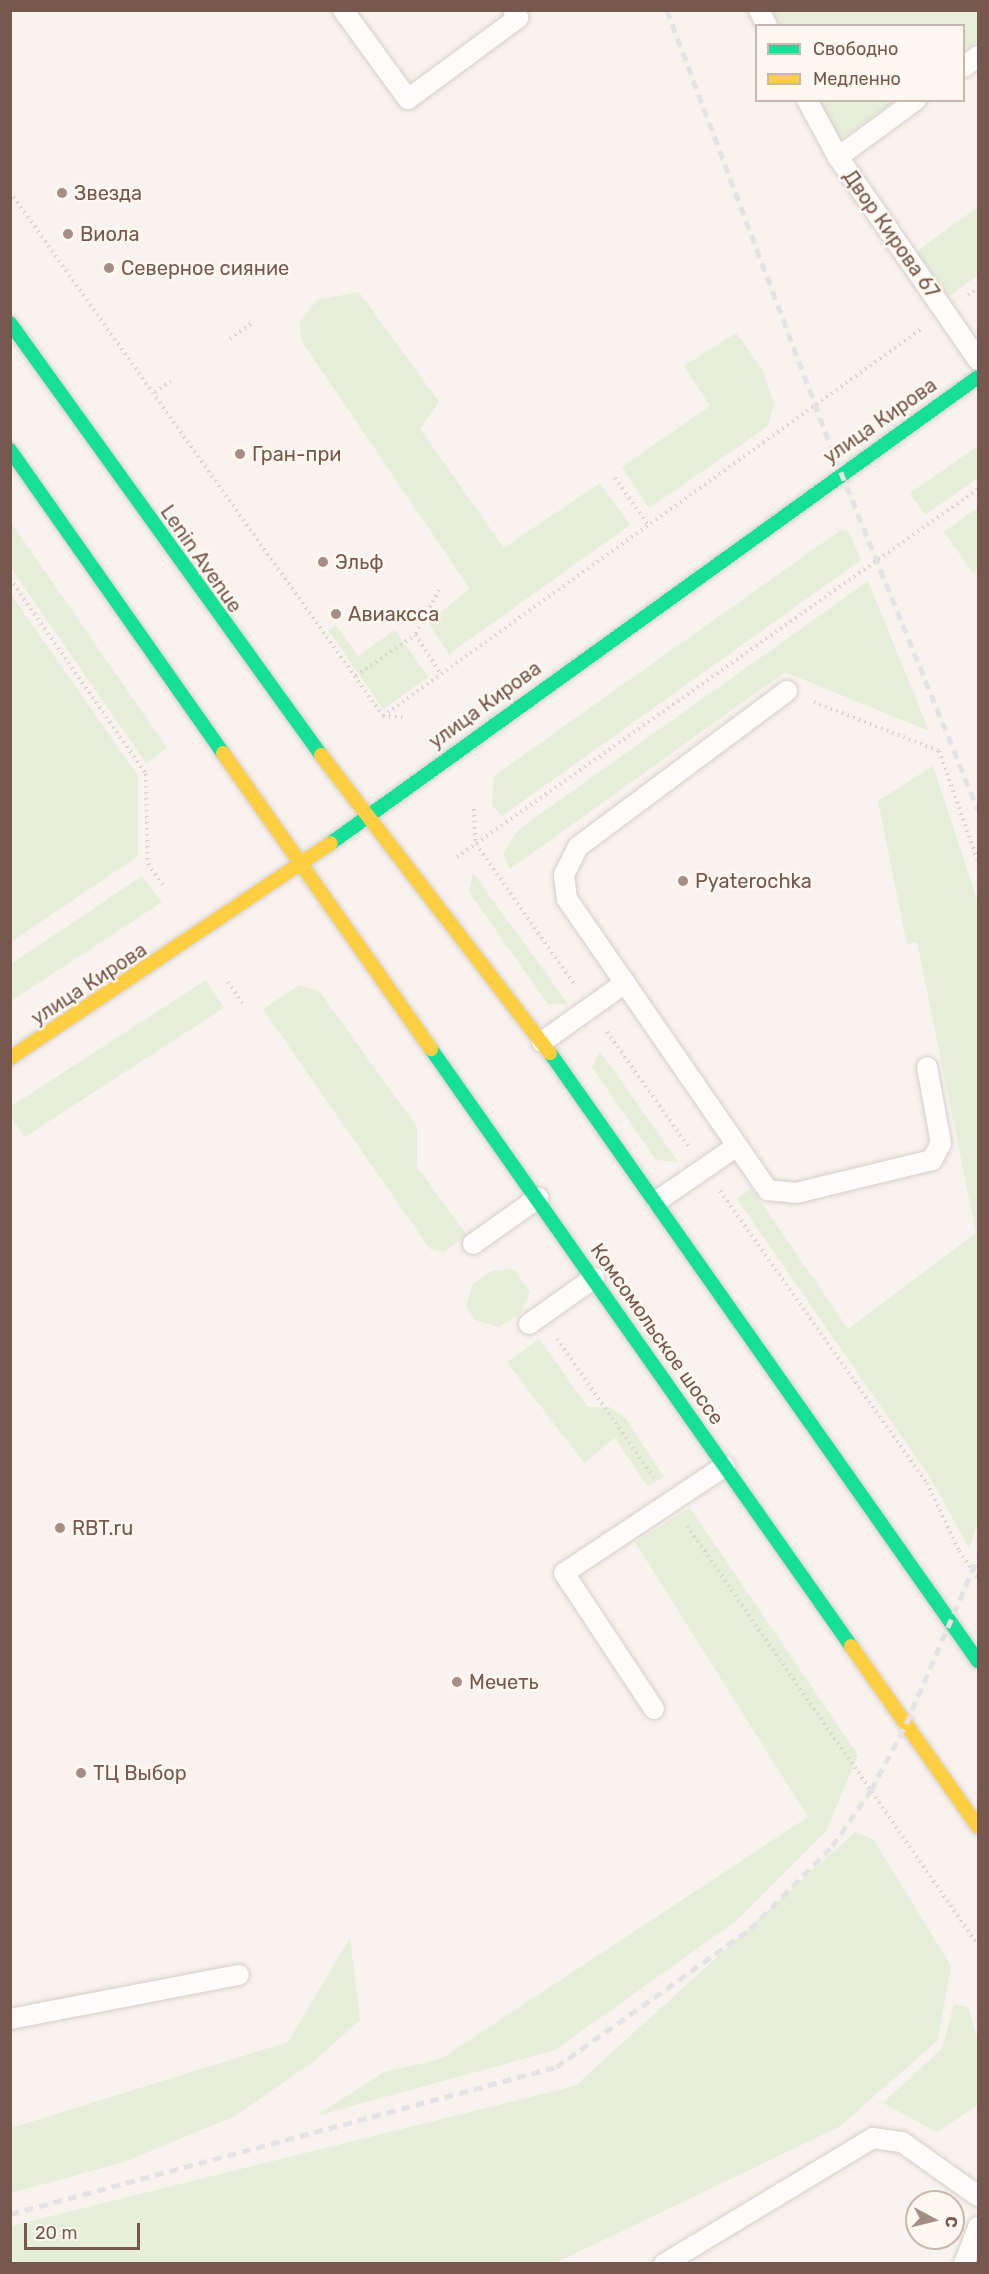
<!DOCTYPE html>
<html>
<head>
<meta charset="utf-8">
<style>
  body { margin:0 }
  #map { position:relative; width:989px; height:2274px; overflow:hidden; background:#f8f3ee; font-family:Rubik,sans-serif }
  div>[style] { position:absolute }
  .green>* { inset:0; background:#e7eeda; transform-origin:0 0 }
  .path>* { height:4px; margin-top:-2px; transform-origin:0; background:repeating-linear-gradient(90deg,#dad2d0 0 1.5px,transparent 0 6px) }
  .roads { filter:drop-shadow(0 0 2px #d6cfca) drop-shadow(0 0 2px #d6cfca) }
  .lane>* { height:20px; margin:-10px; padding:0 10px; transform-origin:10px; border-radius:10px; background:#fefdfc }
  .fast>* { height:14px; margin:-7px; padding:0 7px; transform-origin:7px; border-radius:7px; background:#16e098 }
  .slow>* { height:14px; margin:-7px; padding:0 7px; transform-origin:7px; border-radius:7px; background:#ffcf43 }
  .rail>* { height:4.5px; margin-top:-2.25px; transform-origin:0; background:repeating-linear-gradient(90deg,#e5e3e6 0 9px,transparent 0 15px) }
  .dots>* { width:16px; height:16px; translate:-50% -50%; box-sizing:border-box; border:3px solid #fef8f1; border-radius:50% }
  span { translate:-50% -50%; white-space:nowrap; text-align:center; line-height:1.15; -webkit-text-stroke:5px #fef8f1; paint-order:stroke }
  .poi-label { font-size:20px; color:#76584e }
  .left { translate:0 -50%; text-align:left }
  .street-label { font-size:20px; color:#76584e }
  .frame { position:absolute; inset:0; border:12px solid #76584e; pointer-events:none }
  .legend { position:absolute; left:755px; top:24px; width:210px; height:78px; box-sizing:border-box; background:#fef8f1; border:2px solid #c8b8b0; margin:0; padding:8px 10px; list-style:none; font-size:18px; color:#76584e }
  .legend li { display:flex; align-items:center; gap:12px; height:30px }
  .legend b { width:30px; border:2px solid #c8b8b0 }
  .north { position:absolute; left:905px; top:2190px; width:60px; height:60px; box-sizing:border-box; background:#fef8f1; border:2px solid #c8b8b0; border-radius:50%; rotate:97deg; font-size:16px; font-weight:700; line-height:24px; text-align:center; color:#76584e }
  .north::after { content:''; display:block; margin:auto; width:21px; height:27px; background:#a48e86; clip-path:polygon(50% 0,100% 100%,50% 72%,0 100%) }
  .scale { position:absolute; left:24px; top:2223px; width:116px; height:27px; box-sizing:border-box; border:3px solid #76584e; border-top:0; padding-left:8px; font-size:18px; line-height:21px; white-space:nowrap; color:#76584e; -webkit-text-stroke:4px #fef8f1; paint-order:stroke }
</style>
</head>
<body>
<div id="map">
  <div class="green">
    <div style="clip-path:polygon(770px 11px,978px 11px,978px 41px,964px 52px,964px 26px,778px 25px)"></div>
    <div style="clip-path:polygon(818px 101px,895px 101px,839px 140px)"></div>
    <div style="clip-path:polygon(978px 207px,978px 275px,949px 296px,917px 251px)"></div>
    <div style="clip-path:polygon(359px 292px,439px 402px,420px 429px,504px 548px,600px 483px,630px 525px,449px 654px,428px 622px,470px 589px,301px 340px,300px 322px,317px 300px)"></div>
    <div style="clip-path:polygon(736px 333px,762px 369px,774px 404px,767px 427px,649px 508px,622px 467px,710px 406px,684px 366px)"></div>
    <div style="clip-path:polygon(978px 446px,978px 478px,925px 515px,910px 493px)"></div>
    <div style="clip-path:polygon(978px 507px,978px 569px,973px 573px,944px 532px)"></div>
    <div style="clip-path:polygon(10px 521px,167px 748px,146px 763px,11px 568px)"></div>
    <div style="clip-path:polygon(841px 530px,849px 532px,861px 560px,502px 816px,492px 805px,494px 776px)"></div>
    <div style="clip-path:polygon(868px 581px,929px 731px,785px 672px,510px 869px,503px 853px,518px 830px)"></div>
    <div style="clip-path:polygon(10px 593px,138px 776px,138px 856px,11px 942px)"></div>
    <div style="clip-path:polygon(336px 625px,358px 656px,395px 630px,428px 677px,383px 709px,328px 630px)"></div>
    <div style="clip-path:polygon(933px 766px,978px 903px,978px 1522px,969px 1548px,930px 1477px,737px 1199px,751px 1188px,848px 1329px,976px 1233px,917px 942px,907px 944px,878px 801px)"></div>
    <div style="clip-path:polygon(473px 873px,568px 1004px,548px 1004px,469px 892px)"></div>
    <div style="clip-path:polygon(142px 876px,162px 902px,11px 1001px,11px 964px)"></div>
    <div style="left:206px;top:980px;width:33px;height:238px;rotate:57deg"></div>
    <div style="clip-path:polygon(299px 985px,319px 991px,417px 1127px,417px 1167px,467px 1235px,444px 1252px,430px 1249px,263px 1009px)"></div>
    <div style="clip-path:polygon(600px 1051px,678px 1162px,656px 1160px,592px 1067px)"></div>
    <div style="clip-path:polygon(514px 1269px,530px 1292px,521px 1313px,499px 1327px,475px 1320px,466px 1306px,473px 1284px,492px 1271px)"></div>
    <div style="clip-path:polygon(539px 1339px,588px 1407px,610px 1407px,626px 1419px,664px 1477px,647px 1486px,615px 1438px,584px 1463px,507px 1362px)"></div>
    <div style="clip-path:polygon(690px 1508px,858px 1755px,826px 1831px,737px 1920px,555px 2050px,316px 2116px,384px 2072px,441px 2059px,808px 1817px,635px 1542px)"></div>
    <div style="clip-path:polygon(855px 1832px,873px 1839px,951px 1966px,938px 2040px,839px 2127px,555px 2263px,11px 2263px,11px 2226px,575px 2086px)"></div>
    <div style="clip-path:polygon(350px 1938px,360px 2020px,314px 2061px,235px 2116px,124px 2162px,11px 2193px,11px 2128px,288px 2042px)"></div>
    <div style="clip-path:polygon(954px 2004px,968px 2008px,978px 2040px,978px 2105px,937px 2132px,883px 2103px,942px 2048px)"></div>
  </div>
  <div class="path">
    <div style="left:10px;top:192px;width:643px;rotate:54.56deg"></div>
    <div style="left:383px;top:716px;width:23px;rotate:5deg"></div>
    <div style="left:968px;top:295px;width:12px;rotate:-35deg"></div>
    <div style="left:230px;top:339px;width:27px;rotate:-36deg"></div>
    <div style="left:155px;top:392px;width:19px;rotate:-35deg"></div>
    <div style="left:615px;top:478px;width:57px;rotate:54.9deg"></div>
    <div style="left:10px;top:579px;width:238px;rotate:55.1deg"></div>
    <div style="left:146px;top:774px;width:90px;rotate:88.7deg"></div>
    <div style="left:148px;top:864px;width:28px;rotate:55deg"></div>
    <div style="left:439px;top:590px;width:51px;rotate:118.1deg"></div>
    <div style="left:415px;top:635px;width:47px;rotate:56.3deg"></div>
    <div style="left:356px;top:676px;width:72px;rotate:-34.8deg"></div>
    <div style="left:814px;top:702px;width:134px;rotate:21.4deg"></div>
    <div style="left:939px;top:751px;width:117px;rotate:70.5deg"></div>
    <div style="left:383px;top:716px;width:663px;rotate:-35.73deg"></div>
    <div style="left:474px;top:809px;width:35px;rotate:87deg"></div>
    <div style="left:476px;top:844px;width:171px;rotate:55deg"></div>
    <div style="left:457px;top:857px;width:638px;rotate:-35.23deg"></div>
    <div style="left:228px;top:982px;width:30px;rotate:56deg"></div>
    <div style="left:607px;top:1032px;width:140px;rotate:54.6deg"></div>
    <div style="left:720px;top:1191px;width:358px;rotate:54.7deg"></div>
    <div style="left:927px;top:1483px;width:75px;rotate:64.8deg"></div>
    <div style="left:959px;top:1551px;width:33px;rotate:55deg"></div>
    <div style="left:557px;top:1339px;width:169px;rotate:55.1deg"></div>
    <div style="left:687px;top:1526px;width:510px;rotate:55.22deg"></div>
  </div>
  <div class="roads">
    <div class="lane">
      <div style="left:343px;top:10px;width:110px;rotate:53.9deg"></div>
      <div style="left:408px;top:99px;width:137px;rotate:-36.4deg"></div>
      <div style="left:518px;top:18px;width:9px;rotate:-122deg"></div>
      <div style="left:759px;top:10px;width:18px;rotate:63deg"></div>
      <div style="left:964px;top:67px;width:18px;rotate:-38deg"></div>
      <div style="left:807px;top:100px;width:65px;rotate:61.5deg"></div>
      <div style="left:916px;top:100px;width:97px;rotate:143.8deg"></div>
      <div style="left:838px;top:157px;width:247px;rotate:55.4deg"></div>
      <div style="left:787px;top:691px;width:261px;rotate:143.3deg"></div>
      <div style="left:578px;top:847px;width:31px;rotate:117deg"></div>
      <div style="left:564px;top:875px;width:24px;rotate:83deg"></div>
      <div style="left:567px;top:899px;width:354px;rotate:55.4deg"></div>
      <div style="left:768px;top:1190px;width:28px;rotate:6deg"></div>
      <div style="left:796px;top:1193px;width:140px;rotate:-13.6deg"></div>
      <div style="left:932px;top:1160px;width:19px;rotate:-62deg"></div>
      <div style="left:941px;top:1143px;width:77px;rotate:-100.4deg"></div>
      <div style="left:542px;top:1042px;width:102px;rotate:-35.4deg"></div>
      <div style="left:657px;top:1201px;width:97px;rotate:-34.5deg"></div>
      <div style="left:473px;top:1244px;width:80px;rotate:-35.3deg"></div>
      <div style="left:529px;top:1324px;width:80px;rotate:-35.3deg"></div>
      <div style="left:654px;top:1709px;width:163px;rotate:-123.5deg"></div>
      <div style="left:564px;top:1573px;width:193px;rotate:-33.6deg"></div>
      <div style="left:10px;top:2019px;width:233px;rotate:-10.9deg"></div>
      <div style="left:664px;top:2264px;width:244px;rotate:-31.1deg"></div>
      <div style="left:873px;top:2138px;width:29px;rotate:8deg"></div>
      <div style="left:902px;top:2142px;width:93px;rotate:35.4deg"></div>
      <div style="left:964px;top:2264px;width:40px;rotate:-69deg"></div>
    </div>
    <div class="fast">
      <div style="left:10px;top:323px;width:532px;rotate:54.25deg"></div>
      <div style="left:10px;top:450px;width:370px;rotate:54.9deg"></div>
      <div style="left:331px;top:843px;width:797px;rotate:-35.76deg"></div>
      <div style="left:431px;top:1049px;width:730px;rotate:54.87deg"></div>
      <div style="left:550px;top:1053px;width:744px;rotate:54.86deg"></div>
    </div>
    <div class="slow">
      <div style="left:223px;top:753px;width:362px;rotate:54.9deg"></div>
      <div style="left:321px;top:755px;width:376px;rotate:52.5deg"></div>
      <div style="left:10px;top:1058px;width:386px;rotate:-33.8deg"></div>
      <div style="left:851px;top:1646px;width:221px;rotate:54.9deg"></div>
    </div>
  </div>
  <div class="rail">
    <div style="left:667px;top:10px;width:494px;rotate:69.4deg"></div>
    <div style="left:841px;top:472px;width:364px;rotate:67.9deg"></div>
    <div style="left:10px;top:2214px;width:565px;rotate:-15.07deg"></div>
    <div style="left:556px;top:2067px;width:238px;rotate:-35.4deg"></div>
    <div style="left:750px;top:1929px;width:117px;rotate:-45.3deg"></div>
    <div style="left:832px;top:1846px;width:68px;rotate:-55.1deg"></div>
    <div style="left:871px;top:1790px;width:75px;rotate:-62.1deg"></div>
    <div style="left:906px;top:1724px;width:182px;rotate:-66.7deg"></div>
  </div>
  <div class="dots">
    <div style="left:62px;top:193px;background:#a48e86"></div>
    <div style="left:68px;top:234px;background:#a48e86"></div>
    <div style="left:109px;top:268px;background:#a48e86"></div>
    <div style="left:240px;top:454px;background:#a48e86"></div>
    <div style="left:323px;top:562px;background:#a48e86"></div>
    <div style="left:336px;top:614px;background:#a48e86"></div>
    <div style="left:683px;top:881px;background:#a48e86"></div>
    <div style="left:60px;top:1528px;background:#a48e86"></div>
    <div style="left:457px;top:1682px;background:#a48e86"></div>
    <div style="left:81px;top:1773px;background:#a48e86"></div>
  </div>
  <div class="poi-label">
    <span class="left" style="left:74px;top:193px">Звезда</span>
    <span class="left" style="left:80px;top:234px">Виола</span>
    <span class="left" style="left:121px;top:268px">Северное сияние</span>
    <span class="left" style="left:252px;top:454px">Гран-при</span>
    <span class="left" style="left:335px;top:562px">Эльф</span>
    <span class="left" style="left:348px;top:614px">Авиаксса</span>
    <span class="left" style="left:695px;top:881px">Pyaterochka</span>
    <span class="left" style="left:72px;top:1528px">RBT.ru</span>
    <span class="left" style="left:469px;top:1682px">Мечеть</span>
    <span class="left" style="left:93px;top:1773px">ТЦ Выбор</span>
  </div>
  <div class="street-label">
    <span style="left:891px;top:234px;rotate:55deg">Двор Кирова 67</span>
    <span style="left:880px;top:421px;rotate:-35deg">улица Кирова</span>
    <span style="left:201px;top:559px;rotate:55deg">Lenin Avenue</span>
    <span style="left:485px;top:705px;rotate:-36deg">улица Кирова</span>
    <span style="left:89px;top:984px;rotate:-33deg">улица Кирова</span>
    <span style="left:657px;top:1334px;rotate:55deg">Комсомольское шоссе</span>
  </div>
  <div class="frame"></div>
  <ul class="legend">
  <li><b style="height:8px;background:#16e098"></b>Свободно</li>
  <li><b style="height:8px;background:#ffcf43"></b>Медленно</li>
  </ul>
  <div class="north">С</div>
  <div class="scale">20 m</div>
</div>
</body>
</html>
